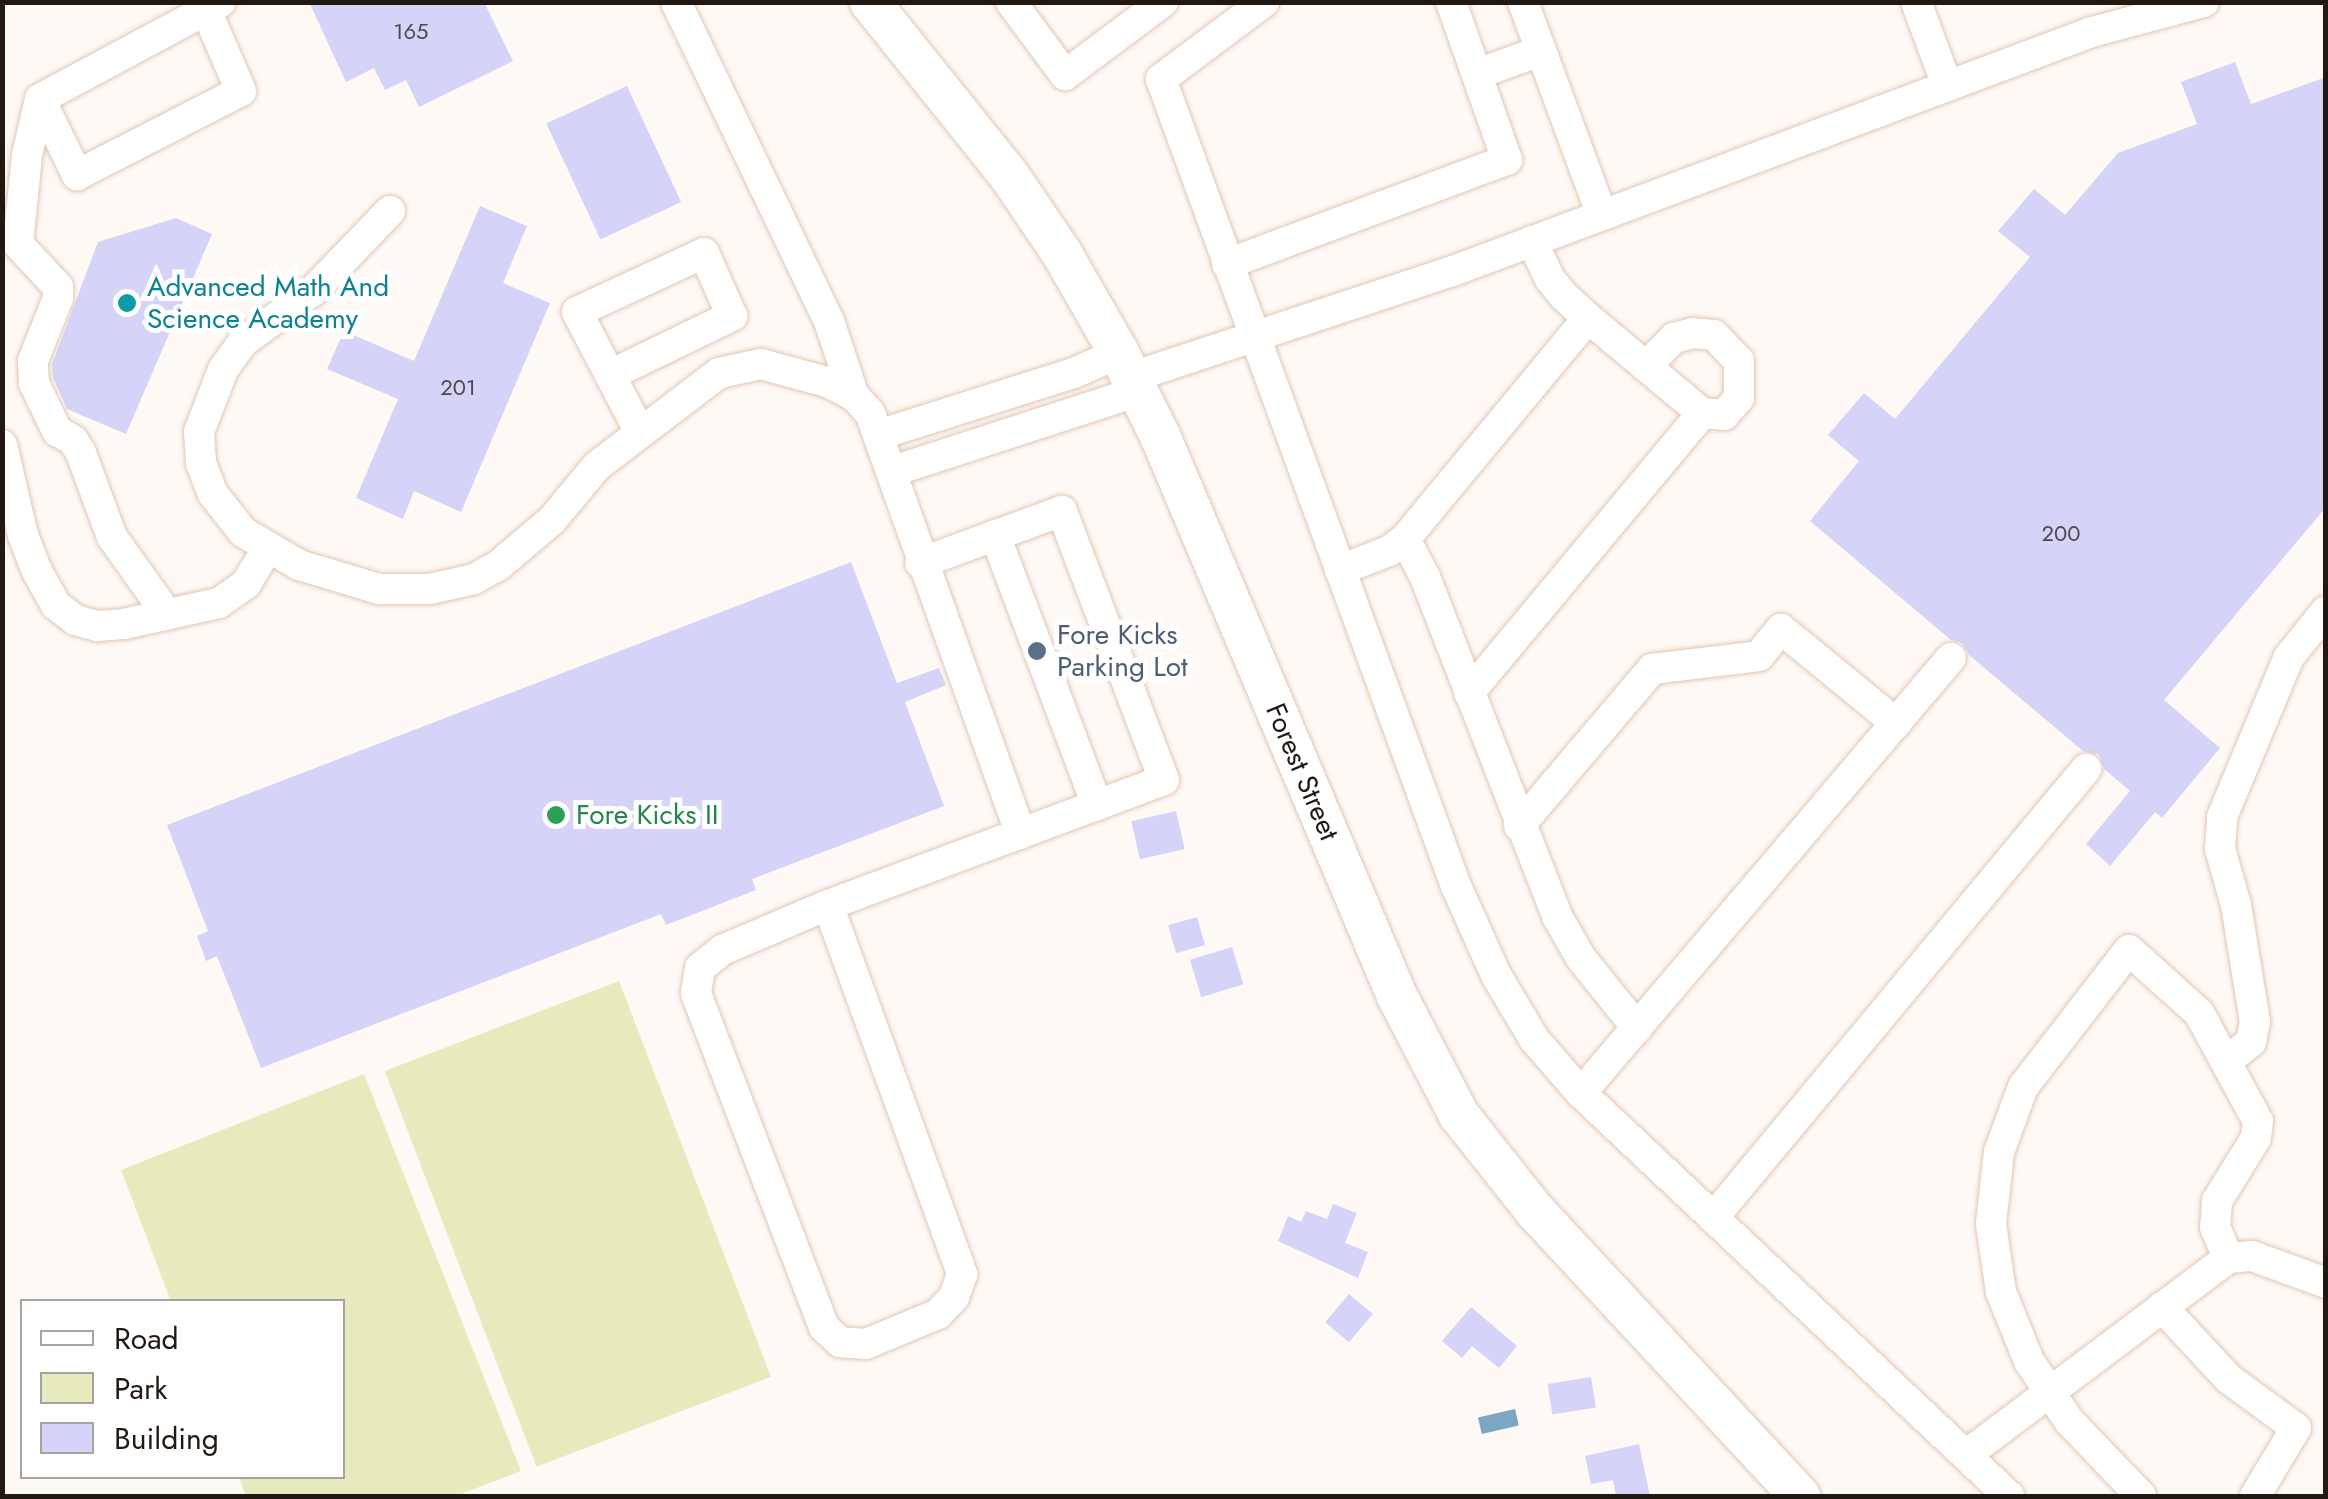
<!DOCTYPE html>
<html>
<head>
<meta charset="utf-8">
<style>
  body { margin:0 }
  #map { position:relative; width:2328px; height:1499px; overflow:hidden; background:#fef9f5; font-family:Jost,sans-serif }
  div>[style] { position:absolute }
  .green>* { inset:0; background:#e6eabc; transform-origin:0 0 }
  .water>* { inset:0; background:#7ca6c3; transform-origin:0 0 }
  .building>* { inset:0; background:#d5d3f8; transform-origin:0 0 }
  .roads { filter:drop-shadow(0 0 2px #e2c6b4) drop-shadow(0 0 2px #e2c6b4) }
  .minor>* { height:30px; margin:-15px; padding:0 15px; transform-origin:15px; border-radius:15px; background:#fff }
  .major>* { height:40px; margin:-20px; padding:0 20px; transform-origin:20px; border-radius:20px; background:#fff }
  .dots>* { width:28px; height:28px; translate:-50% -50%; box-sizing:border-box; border:5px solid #fff; border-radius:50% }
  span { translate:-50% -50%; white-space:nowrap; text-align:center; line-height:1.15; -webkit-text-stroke:10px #fff; paint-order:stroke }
  .number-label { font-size:22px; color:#4f474b }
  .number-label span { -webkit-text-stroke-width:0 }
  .culture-label { font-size:28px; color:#0d838f }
  .left { translate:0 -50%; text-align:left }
  .service-label { font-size:28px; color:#4e5e75 }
  .street-label { font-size:28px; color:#221811 }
  .leisure-label { font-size:28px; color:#27864d }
  .frame { position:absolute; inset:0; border:5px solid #221811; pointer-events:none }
  .legend { position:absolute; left:20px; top:1299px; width:325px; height:180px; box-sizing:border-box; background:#fff; border:2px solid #a7a3a0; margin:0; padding:12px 18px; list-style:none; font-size:30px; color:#221811 }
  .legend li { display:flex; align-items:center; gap:20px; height:50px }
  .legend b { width:50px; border:2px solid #a7a3a0 }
</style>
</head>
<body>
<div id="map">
  <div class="green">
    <div style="left:619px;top:981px;width:424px;height:251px;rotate:69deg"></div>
    <div style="clip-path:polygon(364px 1074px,521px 1471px,456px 1496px,246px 1496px,239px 1477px,342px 1476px,342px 1302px,171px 1301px,121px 1170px)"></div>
  </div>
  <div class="water">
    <div style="left:1515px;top:1409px;width:17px;height:38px;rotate:77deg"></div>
  </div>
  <div class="building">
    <div style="clip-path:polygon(309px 2px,484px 2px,513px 61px,419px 107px,406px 80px,385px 90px,374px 68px,346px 82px)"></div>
    <div style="clip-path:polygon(2235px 62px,2251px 104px,2326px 77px,2326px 507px,2164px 700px,2220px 748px,2162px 818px,2155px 812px,2110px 866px,2086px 844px,2130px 791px,2104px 769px,2099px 755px,2083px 751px,1969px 655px,1962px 643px,1951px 640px,1810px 521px,1859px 461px,1828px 435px,1864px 393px,1895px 419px,2030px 257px,1998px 231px,2034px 189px,2065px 215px,2118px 153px,2197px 124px,2181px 82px)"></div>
    <div style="left:627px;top:86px;width:128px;height:89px;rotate:65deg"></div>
    <div style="clip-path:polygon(480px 206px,527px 226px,503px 283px,550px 303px,461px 512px,414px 491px,403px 519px,356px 498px,398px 399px,327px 369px,344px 331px,414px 361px)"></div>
    <div style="clip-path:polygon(176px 218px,212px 234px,126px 434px,67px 409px,53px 378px,52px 364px,98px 242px)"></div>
    <div style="clip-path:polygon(851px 562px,897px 683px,939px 668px,946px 685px,905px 702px,944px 806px,752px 879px,756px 890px,666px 925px,661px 914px,261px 1068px,217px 956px,206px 961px,197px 936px,208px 931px,167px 825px)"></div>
    <div style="left:1176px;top:811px;width:39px;height:46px;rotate:77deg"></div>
    <div style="left:1197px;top:917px;width:29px;height:30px;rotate:74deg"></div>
    <div style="left:1232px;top:947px;width:39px;height:44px;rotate:73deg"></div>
    <div style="clip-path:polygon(1333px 1204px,1357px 1213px,1345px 1243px,1368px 1252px,1358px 1278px,1278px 1241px,1288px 1216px,1301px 1222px,1306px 1211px,1327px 1219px)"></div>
    <div style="left:1349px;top:1294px;width:31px;height:37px;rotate:40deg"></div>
    <div style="clip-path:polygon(1471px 1307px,1517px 1346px,1499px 1368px,1472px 1346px,1462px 1358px,1442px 1341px)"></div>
    <div style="left:1591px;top:1377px;width:31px;height:44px;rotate:81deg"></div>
    <div style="clip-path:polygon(1639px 1444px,1650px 1496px,1616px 1496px,1613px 1480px,1591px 1484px,1585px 1456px)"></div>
  </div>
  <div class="roads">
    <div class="minor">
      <div style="left:676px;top:2px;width:354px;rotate:64.4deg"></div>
      <div style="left:829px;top:321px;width:79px;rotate:71.6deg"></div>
      <div style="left:1011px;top:2px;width:91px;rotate:53.5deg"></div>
      <div style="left:1065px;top:75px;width:122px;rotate:-36.7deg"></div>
      <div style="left:1264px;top:2px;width:129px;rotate:143.2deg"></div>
      <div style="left:1161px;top:79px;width:859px;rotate:69.92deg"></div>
      <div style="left:1456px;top:886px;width:98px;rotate:65.8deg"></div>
      <div style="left:1496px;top:975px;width:74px;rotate:59.3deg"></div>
      <div style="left:1534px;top:1039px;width:72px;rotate:49deg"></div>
      <div style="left:1581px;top:1093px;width:588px;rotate:43.28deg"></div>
      <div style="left:1523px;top:2px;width:225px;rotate:69.7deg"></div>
      <div style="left:1916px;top:2px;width:89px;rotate:69.5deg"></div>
      <div style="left:1477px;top:74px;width:68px;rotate:-19.8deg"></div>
      <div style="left:40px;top:99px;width:85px;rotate:64deg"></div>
      <div style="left:77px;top:175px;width:184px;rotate:-27.1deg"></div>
      <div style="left:241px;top:91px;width:88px;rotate:-113.4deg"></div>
      <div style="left:390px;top:211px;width:110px;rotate:133.9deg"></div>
      <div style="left:314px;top:290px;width:88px;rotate:143.8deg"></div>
      <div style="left:243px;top:342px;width:34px;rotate:126deg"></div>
      <div style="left:223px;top:370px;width:66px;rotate:111.2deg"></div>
      <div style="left:199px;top:432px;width:31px;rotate:86deg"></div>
      <div style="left:201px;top:463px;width:33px;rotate:69deg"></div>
      <div style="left:213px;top:494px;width:48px;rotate:51.7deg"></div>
      <div style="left:243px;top:532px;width:65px;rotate:30.5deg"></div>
      <div style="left:299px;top:565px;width:84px;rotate:16.7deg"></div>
      <div style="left:379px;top:589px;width:51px"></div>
      <div style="left:430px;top:589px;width:45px;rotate:-12.8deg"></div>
      <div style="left:474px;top:579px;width:29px;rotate:-29deg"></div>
      <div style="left:499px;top:565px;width:70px;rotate:-40.3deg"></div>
      <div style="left:552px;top:520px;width:70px;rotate:-50.2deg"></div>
      <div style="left:597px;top:466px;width:153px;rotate:-37.3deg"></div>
      <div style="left:719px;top:373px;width:43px;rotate:-12.1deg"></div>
      <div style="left:761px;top:364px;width:68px;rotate:15.3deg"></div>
      <div style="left:827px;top:382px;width:30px;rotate:27deg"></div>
      <div style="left:854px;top:396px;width:23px;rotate:47deg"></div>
      <div style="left:870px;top:413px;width:447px;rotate:70.3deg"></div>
      <div style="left:1532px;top:241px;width:42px;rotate:64.7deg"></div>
      <div style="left:1550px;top:279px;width:22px;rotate:51deg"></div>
      <div style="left:1564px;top:296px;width:33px;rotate:43deg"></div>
      <div style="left:1588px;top:318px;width:148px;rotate:39.8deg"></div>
      <div style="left:1702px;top:413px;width:22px;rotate:5deg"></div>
      <div style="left:1724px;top:415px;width:23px;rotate:-49deg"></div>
      <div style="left:1739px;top:398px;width:37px;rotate:-90deg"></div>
      <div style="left:1739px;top:361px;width:36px;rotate:-134deg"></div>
      <div style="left:1714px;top:335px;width:21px;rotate:-175deg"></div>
      <div style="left:1693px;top:333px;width:20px;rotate:165deg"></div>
      <div style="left:1674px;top:338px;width:40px;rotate:135deg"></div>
      <div style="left:1227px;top:264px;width:299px;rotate:-20.4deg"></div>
      <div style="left:1507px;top:160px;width:168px;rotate:-109.5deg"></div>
      <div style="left:610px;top:375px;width:136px;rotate:-25.8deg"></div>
      <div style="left:732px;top:316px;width:69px;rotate:-114deg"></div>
      <div style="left:704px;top:253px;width:140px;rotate:155.1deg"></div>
      <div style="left:577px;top:312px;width:136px;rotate:62.3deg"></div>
      <div style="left:1132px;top:377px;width:338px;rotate:-18.3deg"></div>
      <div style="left:1453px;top:271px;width:682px;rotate:-20.51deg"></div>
      <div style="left:2092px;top:32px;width:116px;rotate:-15deg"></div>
      <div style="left:878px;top:435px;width:206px;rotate:-17.6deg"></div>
      <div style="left:1074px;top:373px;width:49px;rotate:-24deg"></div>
      <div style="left:2px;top:445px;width:92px;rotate:76.9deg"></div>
      <div style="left:23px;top:535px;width:39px;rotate:69deg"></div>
      <div style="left:37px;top:571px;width:39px;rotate:61deg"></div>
      <div style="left:56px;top:605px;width:24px;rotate:38deg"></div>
      <div style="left:75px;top:620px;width:23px;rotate:15deg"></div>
      <div style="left:97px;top:626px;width:27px;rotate:-4deg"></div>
      <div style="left:124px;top:624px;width:97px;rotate:-12.5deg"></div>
      <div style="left:219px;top:603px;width:33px;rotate:-35deg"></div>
      <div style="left:246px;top:584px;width:41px;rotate:-59deg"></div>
      <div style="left:893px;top:471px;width:259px;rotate:-18deg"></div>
      <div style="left:995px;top:535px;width:289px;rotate:69.3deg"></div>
      <div style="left:1405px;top:539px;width:43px;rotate:62.2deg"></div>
      <div style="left:1425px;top:577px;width:366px;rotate:68.7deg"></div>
      <div style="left:1558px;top:918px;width:46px;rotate:60.1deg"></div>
      <div style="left:1581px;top:958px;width:90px;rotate:51.3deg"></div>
      <div style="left:1340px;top:570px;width:53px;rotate:-21.2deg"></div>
      <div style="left:1389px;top:551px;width:20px;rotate:-37deg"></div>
      <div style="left:1405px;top:539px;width:287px;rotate:-50.4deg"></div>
      <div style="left:167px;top:614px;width:95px;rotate:-125.5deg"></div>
      <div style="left:112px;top:537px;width:90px;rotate:-110.3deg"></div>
      <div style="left:81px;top:453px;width:15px;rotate:-122deg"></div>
      <div style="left:73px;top:440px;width:18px;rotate:-151deg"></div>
      <div style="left:57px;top:431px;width:53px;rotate:-115.6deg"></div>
      <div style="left:34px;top:383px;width:22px;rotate:-93deg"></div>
      <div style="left:33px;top:361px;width:68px;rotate:-68.4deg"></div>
      <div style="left:58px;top:298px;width:11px;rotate:-90deg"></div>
      <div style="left:58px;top:287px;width:59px;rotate:-132.9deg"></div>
      <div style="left:18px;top:244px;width:89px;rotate:-84.2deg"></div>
      <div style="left:27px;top:155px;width:57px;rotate:-76.9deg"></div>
      <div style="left:40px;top:99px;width:205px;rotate:-28.2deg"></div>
      <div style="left:1469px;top:693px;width:364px;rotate:-50.2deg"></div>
      <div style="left:1519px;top:826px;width:206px;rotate:-49.7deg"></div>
      <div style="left:1652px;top:669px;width:108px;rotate:-6.9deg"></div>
      <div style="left:1759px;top:656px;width:35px;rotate:-51deg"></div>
      <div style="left:1781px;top:629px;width:149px;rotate:39.3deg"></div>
      <div style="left:828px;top:905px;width:393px;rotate:70deg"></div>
      <div style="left:962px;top:1274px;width:24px;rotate:109deg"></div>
      <div style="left:954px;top:1297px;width:23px;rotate:133deg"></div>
      <div style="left:938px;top:1314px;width:78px;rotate:157.4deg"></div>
      <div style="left:866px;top:1344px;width:26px;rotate:-176deg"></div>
      <div style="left:840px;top:1342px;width:22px;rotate:-137deg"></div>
      <div style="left:824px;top:1327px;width:358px;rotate:-111deg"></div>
      <div style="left:696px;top:993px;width:25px;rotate:-81deg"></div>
      <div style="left:700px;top:968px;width:28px;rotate:-39deg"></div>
      <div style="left:722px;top:950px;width:115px;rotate:-23deg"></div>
      <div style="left:828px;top:905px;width:358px;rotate:-20.4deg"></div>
      <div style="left:1164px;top:780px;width:288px;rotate:-110.8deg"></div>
      <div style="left:1062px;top:511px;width:151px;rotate:159.9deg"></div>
      <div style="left:2228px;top:1060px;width:29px;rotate:-38deg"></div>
      <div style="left:2251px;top:1042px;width:20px;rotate:-79deg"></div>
      <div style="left:2255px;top:1022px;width:119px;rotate:-99.2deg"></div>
      <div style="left:2236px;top:905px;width:58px;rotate:-105.9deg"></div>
      <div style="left:2220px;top:849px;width:32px;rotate:-86deg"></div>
      <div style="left:2222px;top:817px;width:173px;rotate:-67.3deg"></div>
      <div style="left:2289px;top:657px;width:59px;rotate:-51.2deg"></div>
      <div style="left:1581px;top:1093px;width:571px;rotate:-49.62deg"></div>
      <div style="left:1713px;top:1218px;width:584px;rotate:-50.28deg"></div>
      <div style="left:2162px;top:1307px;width:98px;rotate:47.1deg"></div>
      <div style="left:2229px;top:1379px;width:83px;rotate:36.2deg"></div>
      <div style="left:2296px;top:1428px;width:79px;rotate:121.1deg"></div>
      <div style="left:1966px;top:1455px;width:328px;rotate:-36.9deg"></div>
      <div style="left:2228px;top:1258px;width:24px;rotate:-5deg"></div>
      <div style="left:2252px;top:1256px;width:79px;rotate:20deg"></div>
      <div style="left:2141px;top:1496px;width:104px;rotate:-133.8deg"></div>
      <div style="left:2069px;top:1421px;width:72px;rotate:-123.7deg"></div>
      <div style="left:2029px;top:1361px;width:74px;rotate:-112.1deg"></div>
      <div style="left:2001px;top:1292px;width:69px;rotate:-98.4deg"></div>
      <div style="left:1991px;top:1224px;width:72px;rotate:-83.7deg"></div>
      <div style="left:1999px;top:1152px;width:69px;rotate:-69.7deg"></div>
      <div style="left:2023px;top:1087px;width:173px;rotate:-52.3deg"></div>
      <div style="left:2129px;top:950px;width:94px;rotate:42deg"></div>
      <div style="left:2199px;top:1013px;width:123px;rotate:61.4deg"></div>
      <div style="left:2258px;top:1121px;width:17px;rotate:97deg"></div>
      <div style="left:2256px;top:1138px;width:74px;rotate:121.8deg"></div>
      <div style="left:2217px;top:1201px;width:26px;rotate:94deg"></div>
      <div style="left:2215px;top:1227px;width:34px;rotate:67deg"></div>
    </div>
    <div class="major">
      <div style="left:870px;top:2px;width:221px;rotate:51.3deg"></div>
      <div style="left:1008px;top:174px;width:94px;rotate:55.8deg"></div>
      <div style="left:1061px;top:252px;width:116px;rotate:60.1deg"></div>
      <div style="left:1119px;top:353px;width:95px;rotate:63.7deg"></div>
      <div style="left:1161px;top:438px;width:606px;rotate:67.07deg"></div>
      <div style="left:1397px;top:996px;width:134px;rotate:62.5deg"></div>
      <div style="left:1459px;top:1115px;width:124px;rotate:51.6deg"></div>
      <div style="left:1536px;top:1212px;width:388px;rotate:47.1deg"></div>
    </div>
  </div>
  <div class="dots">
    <div style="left:127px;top:303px;background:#0f9aa8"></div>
    <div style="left:1037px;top:651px;background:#5c6f8a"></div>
    <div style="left:556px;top:815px;background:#2e9e5b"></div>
  </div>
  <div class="number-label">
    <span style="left:411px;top:32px">165</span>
    <span style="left:458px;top:388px">201</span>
    <span style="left:2061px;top:534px">200</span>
  </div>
  <div class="culture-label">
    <span class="left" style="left:147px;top:303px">Advanced Math And<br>Science Academy</span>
  </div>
  <div class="service-label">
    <span class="left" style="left:1057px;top:651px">Fore Kicks<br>Parking Lot</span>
  </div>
  <div class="street-label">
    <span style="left:1302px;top:772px;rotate:67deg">Forest Street</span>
  </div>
  <div class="leisure-label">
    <span class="left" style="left:576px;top:815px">Fore Kicks II</span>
  </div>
  <div class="frame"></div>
  <ul class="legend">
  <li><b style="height:12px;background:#fff"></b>Road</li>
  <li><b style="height:28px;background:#e6eabc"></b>Park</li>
  <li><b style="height:28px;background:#d5d3f8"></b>Building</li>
  </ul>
</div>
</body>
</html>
